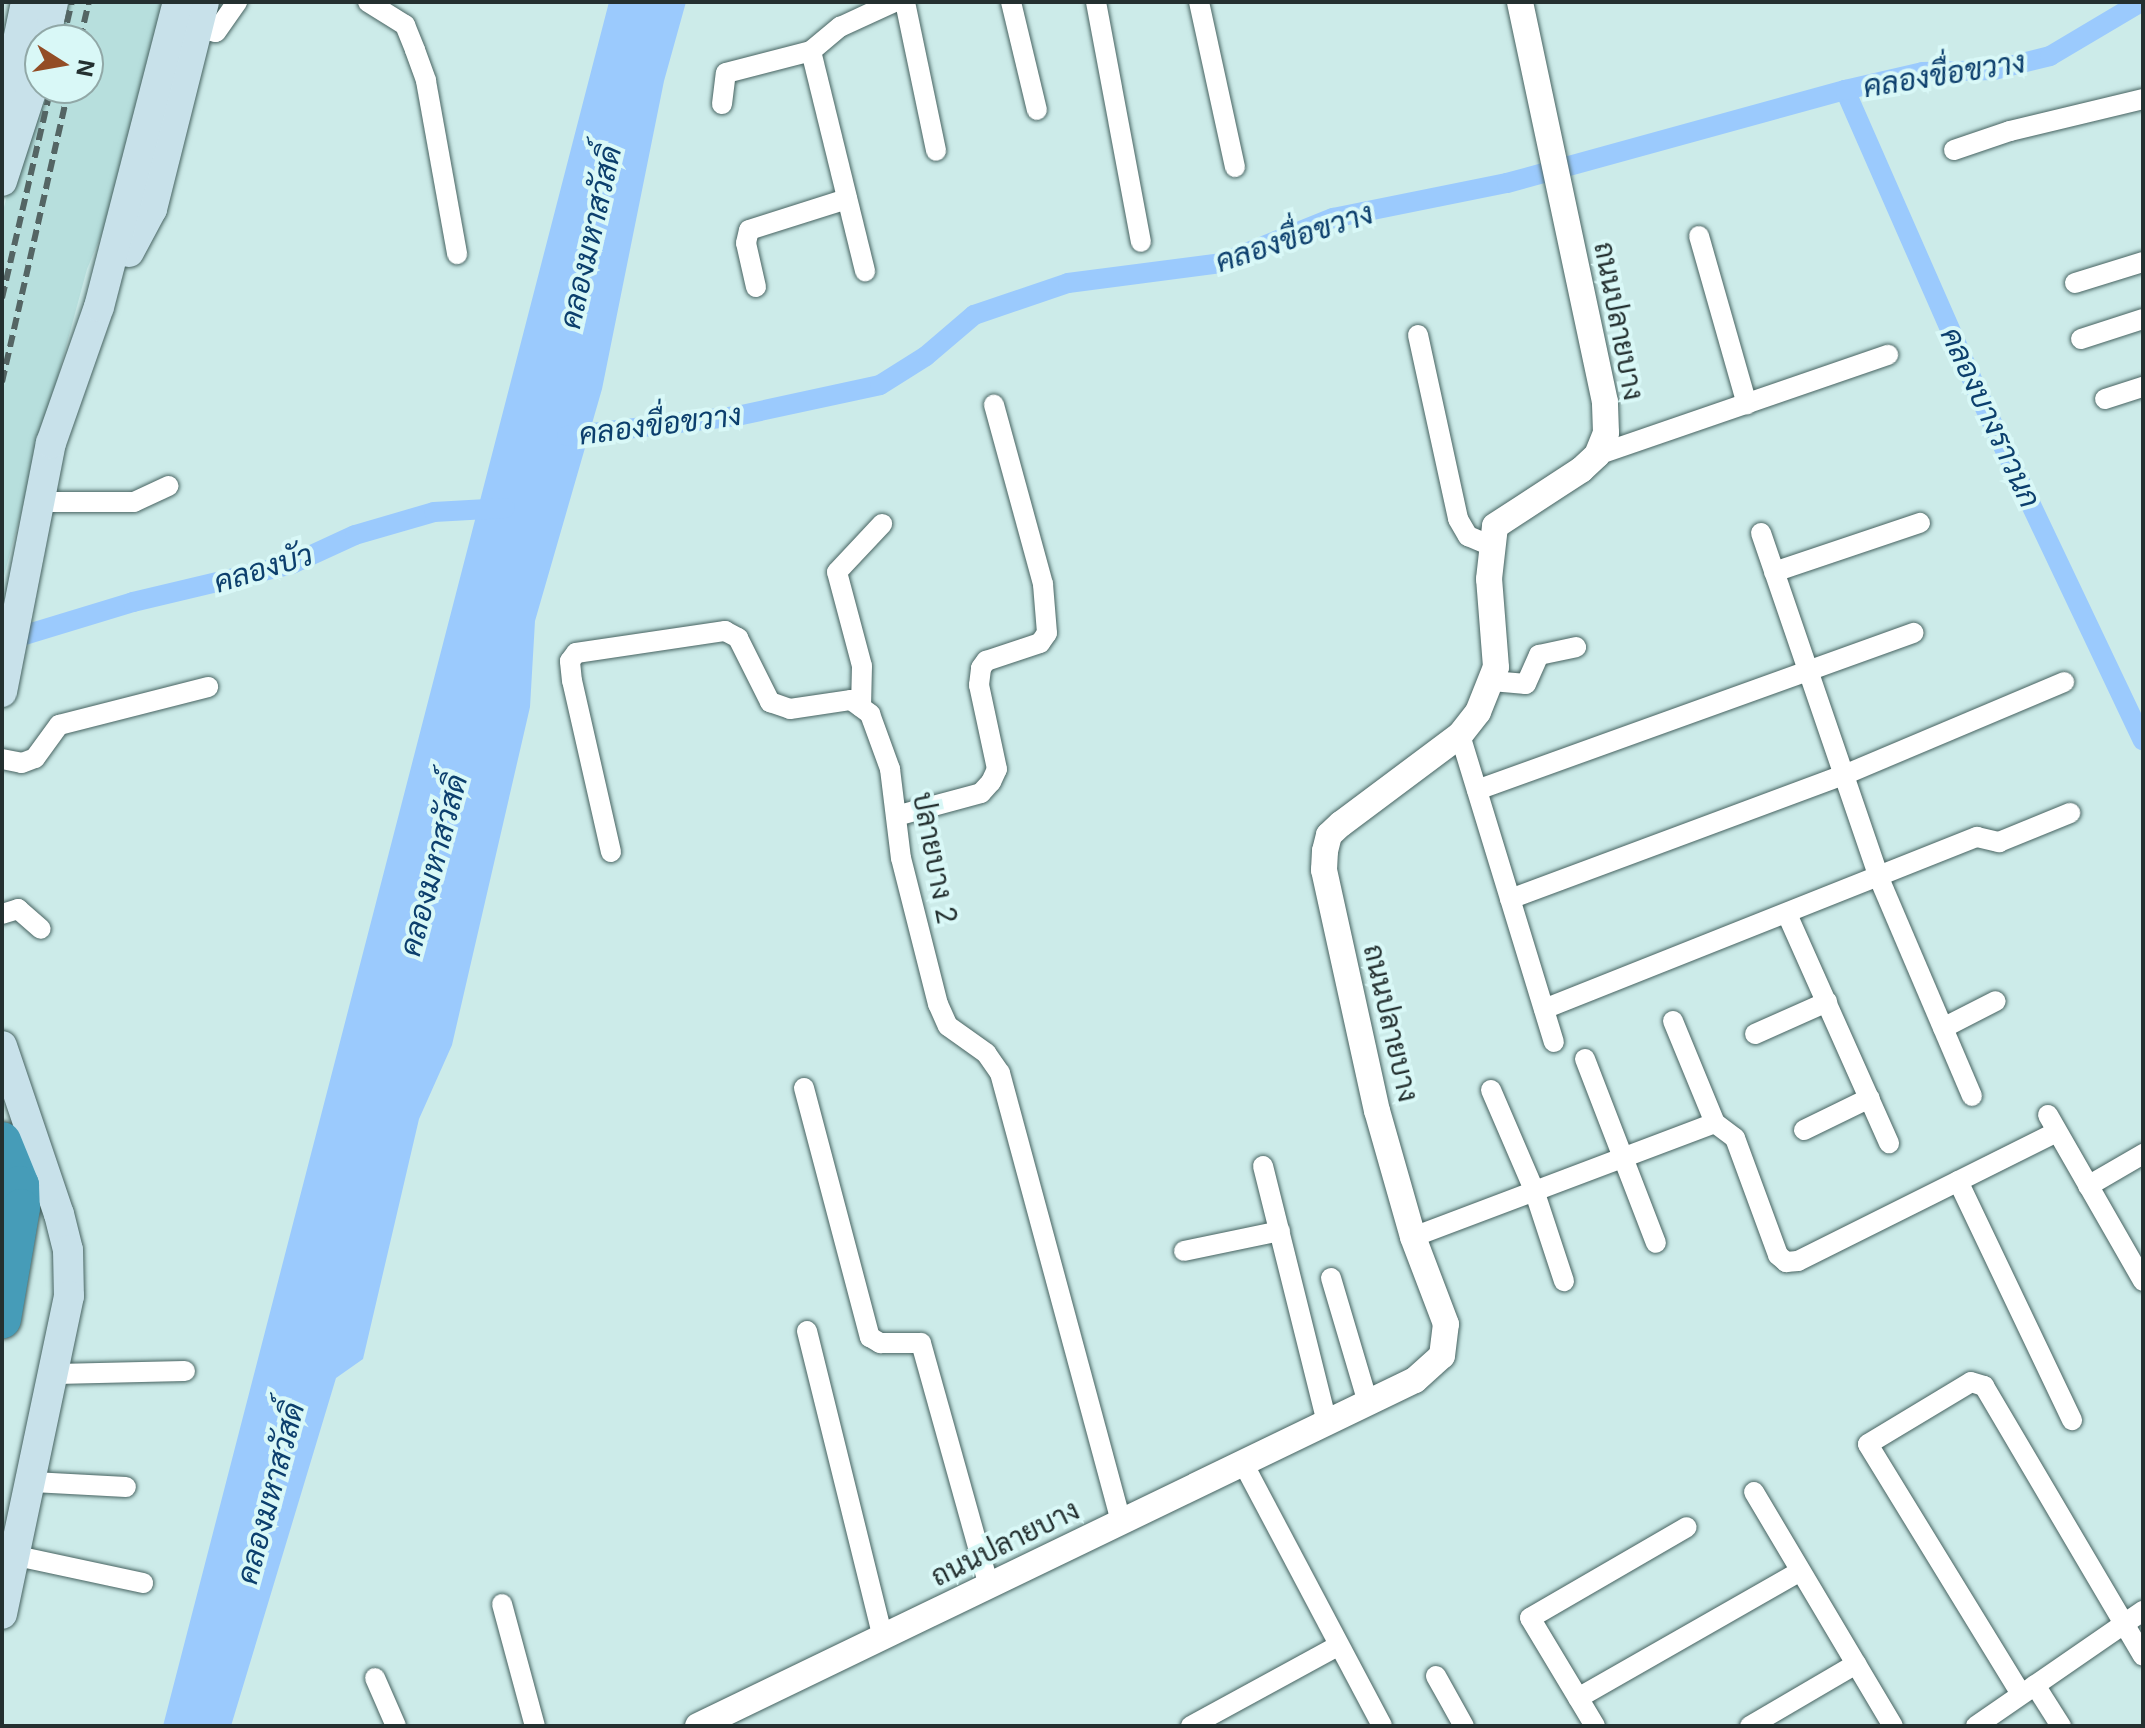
<!DOCTYPE html>
<html>
<head>
<meta charset="utf-8">
<style>
  body { margin:0 }
  #map { position:relative; width:2145px; height:1728px; overflow:hidden; background:#ccebe9; font-family:Inter,Sarabun,sans-serif }
  div>[style] { position:absolute }
  .built>* { inset:0; background:#b7dfdd }
  .water>* { inset:0; background:#9bcafd }
  .canal>* { height:20px; margin:-10px; padding:0 10px; transform-origin:10px; border-radius:10px; background:#9bcafd }
  .roads { filter:drop-shadow(0 0 2px #476361) drop-shadow(0 0 2px #476361) }
  .minor>* { height:20px; margin:-10px; padding:0 10px; transform-origin:10px; border-radius:10px; background:#fff }
  .tertiary>* { height:26px; margin:-13px; padding:0 13px; transform-origin:13px; border-radius:13px; background:#fff }
  .secondary>* { height:30px; margin:-15px; padding:0 15px; transform-origin:15px; border-radius:15px; background:#c8e1ea }
  .motorway>* { height:38px; margin:-19px; padding:0 19px; transform-origin:19px; border-radius:19px; background:#469cb8 }
  .rail>* { height:6px; margin-top:-3px; transform-origin:0; background:repeating-linear-gradient(90deg,#546564 0 12px,transparent 0 18px) }
  span { translate:-50% -50%; white-space:nowrap; text-align:center; line-height:1.15; -webkit-text-stroke:8px #d9f8f7; paint-order:stroke }
  .street-label { font-size:28px; color:#243030 }
  .water-label { font-size:30px; color:#0c3f6d; font-style:italic }
  .frame { position:absolute; inset:0; border:4px solid #243030; pointer-events:none }
  .north { position:absolute; left:24px; top:24px; width:80px; height:80px; box-sizing:border-box; background:#d9f8f7; border:2px solid #91a8a7; border-radius:50%; rotate:101deg; font-size:22px; font-weight:700; line-height:32px; text-align:center; color:#243030 }
  .north::after { content:''; display:block; margin:auto; width:28px; height:36px; background:#934d26; clip-path:polygon(50% 0,100% 100%,50% 72%,0 100%) }
</style>
</head>
<body>
<div id="map">
  <div class="built">
    <div style="clip-path:polygon(57px 2px,162px 2px,117px 197px,87px 269px,2px 583px,2px 215px,40px 67px,40px 88px,88px 88px,88px 40px,47px 40px)"></div>
  </div>
  <div class="water">
    <div style="clip-path:polygon(609px 2px,686px 2px,664px 81px,602px 389px,535px 621px,530px 707px,452px 1045px,419px 1119px,363px 1359px,336px 1378px,231px 1726px,163px 1726px)"></div>
  </div>
  <div class="canal">
    <div style="left:1845px;top:90px;width:326px;rotate:66.3deg"></div>
    <div style="left:1976px;top:389px;width:389px;rotate:64.6deg"></div>
    <div style="left:567px;top:436px;width:171px;rotate:-6.7deg"></div>
    <div style="left:737px;top:416px;width:146px;rotate:-12.2deg"></div>
    <div style="left:880px;top:385px;width:54px;rotate:-32.2deg"></div>
    <div style="left:926px;top:356px;width:63px;rotate:-40.5deg"></div>
    <div style="left:974px;top:315px;width:99px;rotate:-18.8deg"></div>
    <div style="left:1068px;top:283px;width:154px;rotate:-7.4deg"></div>
    <div style="left:1221px;top:263px;width:121px;rotate:-21.9deg"></div>
    <div style="left:1333px;top:218px;width:177px;rotate:-11.4deg"></div>
    <div style="left:1507px;top:183px;width:351px;rotate:-15.4deg"></div>
    <div style="left:1845px;top:90px;width:80px;rotate:-13deg"></div>
    <div style="left:1923px;top:72px;width:71px;rotate:-1.6deg"></div>
    <div style="left:1994px;top:70px;width:58px;rotate:-14deg"></div>
    <div style="left:2050px;top:56px;width:106px;rotate:-30.7deg"></div>
    <div style="left:5px;top:641px;width:134px;rotate:-16.9deg"></div>
    <div style="left:133px;top:602px;width:163px;rotate:-13.4deg"></div>
    <div style="left:292px;top:564px;width:69px;rotate:-24.7deg"></div>
    <div style="left:355px;top:535px;width:82px;rotate:-16.2deg"></div>
    <div style="left:434px;top:512px;width:71px;rotate:-3.2deg"></div>
  </div>
  <div class="roads">
    <div class="minor">
      <div style="left:368px;top:2px;width:44px;rotate:31.9deg"></div>
      <div style="left:405px;top:25px;width:27px;rotate:68deg"></div>
      <div style="left:415px;top:50px;width:33px;rotate:70deg"></div>
      <div style="left:426px;top:81px;width:176px;rotate:79.8deg"></div>
      <div style="left:905px;top:2px;width:152px;rotate:78.2deg"></div>
      <div style="left:1011px;top:2px;width:111px;rotate:76.5deg"></div>
      <div style="left:1096px;top:2px;width:244px;rotate:79.4deg"></div>
      <div style="left:1199px;top:2px;width:169px;rotate:77.7deg"></div>
      <div style="left:197px;top:28px;width:19px;rotate:12deg"></div>
      <div style="left:216px;top:32px;width:37px;rotate:-55deg"></div>
      <div style="left:811px;top:51px;width:227px;rotate:76.2deg"></div>
      <div style="left:722px;top:104px;width:31px;rotate:-83deg"></div>
      <div style="left:726px;top:73px;width:88px;rotate:-14.5deg"></div>
      <div style="left:811px;top:51px;width:38px;rotate:-40deg"></div>
      <div style="left:840px;top:27px;width:60px;rotate:-24.8deg"></div>
      <div style="left:1954px;top:150px;width:59px;rotate:-18.7deg"></div>
      <div style="left:2010px;top:131px;width:137px;rotate:-13.5deg"></div>
      <div style="left:1699px;top:236px;width:175px;rotate:74.1deg"></div>
      <div style="left:2075px;top:283px;width:71px;rotate:-17.2deg"></div>
      <div style="left:756px;top:287px;width:45px;rotate:-102.8deg"></div>
      <div style="left:746px;top:243px;width:13px;rotate:-77deg"></div>
      <div style="left:749px;top:230px;width:103px;rotate:-17.6deg"></div>
      <div style="left:1418px;top:335px;width:188px;rotate:77.7deg"></div>
      <div style="left:1458px;top:519px;width:20px;rotate:60deg"></div>
      <div style="left:1468px;top:536px;width:25px;rotate:23deg"></div>
      <div style="left:2081px;top:339px;width:65px;rotate:-17.9deg"></div>
      <div style="left:2105px;top:399px;width:40px;rotate:-18deg"></div>
      <div style="left:1597px;top:455px;width:308px;rotate:-19deg"></div>
      <div style="left:38px;top:502px;width:96px"></div>
      <div style="left:134px;top:502px;width:38px;rotate:-25deg"></div>
      <div style="left:1761px;top:533px;width:365px;rotate:71.1deg"></div>
      <div style="left:1879px;top:878px;width:237px;rotate:66.9deg"></div>
      <div style="left:1774px;top:572px;width:154px;rotate:-18.6deg"></div>
      <div style="left:1492px;top:681px;width:34px;rotate:5deg"></div>
      <div style="left:1526px;top:684px;width:32px;rotate:-66deg"></div>
      <div style="left:1539px;top:655px;width:38px;rotate:-12deg"></div>
      <div style="left:861px;top:707px;width:41px;rotate:-88.6deg"></div>
      <div style="left:862px;top:666px;width:97px;rotate:-104.9deg"></div>
      <div style="left:837px;top:572px;width:66px;rotate:-46.8deg"></div>
      <div style="left:1460px;top:735px;width:321px;rotate:73deg"></div>
      <div style="left:2px;top:759px;width:20px;rotate:11deg"></div>
      <div style="left:22px;top:763px;width:14px;rotate:-21deg"></div>
      <div style="left:35px;top:758px;width:41px;rotate:-54deg"></div>
      <div style="left:59px;top:725px;width:154px;rotate:-14.3deg"></div>
      <div style="left:1477px;top:790px;width:464px;rotate:-19.8deg"></div>
      <div style="left:896px;top:816px;width:88px;rotate:-15.1deg"></div>
      <div style="left:981px;top:793px;width:15px;rotate:-48deg"></div>
      <div style="left:991px;top:782px;width:14px;rotate:-65deg"></div>
      <div style="left:997px;top:769px;width:86px;rotate:-102.1deg"></div>
      <div style="left:979px;top:685px;width:17px;rotate:-83deg"></div>
      <div style="left:981px;top:668px;width:9px;rotate:-54deg"></div>
      <div style="left:986px;top:661px;width:57px;rotate:-18.4deg"></div>
      <div style="left:1040px;top:643px;width:12px;rotate:-55deg"></div>
      <div style="left:1047px;top:633px;width:49px;rotate:-94.7deg"></div>
      <div style="left:1043px;top:584px;width:186px;rotate:-105.3deg"></div>
      <div style="left:611px;top:852px;width:175px;rotate:-102.8deg"></div>
      <div style="left:572px;top:681px;width:20px;rotate:-96deg"></div>
      <div style="left:570px;top:661px;width:10px;rotate:-53deg"></div>
      <div style="left:576px;top:653px;width:151px;rotate:-8.4deg"></div>
      <div style="left:725px;top:631px;width:15px;rotate:28deg"></div>
      <div style="left:738px;top:638px;width:72px;rotate:63.4deg"></div>
      <div style="left:770px;top:702px;width:21px;rotate:19deg"></div>
      <div style="left:790px;top:709px;width:62px;rotate:-8.4deg"></div>
      <div style="left:851px;top:700px;width:24px;rotate:36deg"></div>
      <div style="left:870px;top:714px;width:59px;rotate:70deg"></div>
      <div style="left:890px;top:769px;width:90px;rotate:83deg"></div>
      <div style="left:901px;top:858px;width:151px;rotate:75.8deg"></div>
      <div style="left:938px;top:1004px;width:24px;rotate:66deg"></div>
      <div style="left:948px;top:1026px;width:47px;rotate:35.4deg"></div>
      <div style="left:986px;top:1053px;width:24px;rotate:55deg"></div>
      <div style="left:1000px;top:1073px;width:466px;rotate:74.9deg"></div>
      <div style="left:1510px;top:899px;width:356px;rotate:-20.4deg"></div>
      <div style="left:1844px;top:775px;width:239px;rotate:-22.9deg"></div>
      <div style="left:2px;top:914px;width:17px;rotate:-17deg"></div>
      <div style="left:18px;top:909px;width:30px;rotate:41deg"></div>
      <div style="left:1787px;top:914px;width:251px;rotate:66deg"></div>
      <div style="left:1544px;top:1009px;width:466px;rotate:-21.7deg"></div>
      <div style="left:1977px;top:837px;width:23px;rotate:13deg"></div>
      <div style="left:1999px;top:842px;width:77px;rotate:-22.2deg"></div>
      <div style="left:1673px;top:1021px;width:110px;rotate:67.6deg"></div>
      <div style="left:1943px;top:1028px;width:59px;rotate:-27deg"></div>
      <div style="left:1755px;top:1034px;width:79px;rotate:-24deg"></div>
      <div style="left:1585px;top:1059px;width:197px;rotate:68.9deg"></div>
      <div style="left:804px;top:1088px;width:258px;rotate:75.2deg"></div>
      <div style="left:870px;top:1337px;width:12px;rotate:31deg"></div>
      <div style="left:880px;top:1343px;width:41px"></div>
      <div style="left:921px;top:1343px;width:252px;rotate:74.4deg"></div>
      <div style="left:1491px;top:1090px;width:109px;rotate:66.7deg"></div>
      <div style="left:1534px;top:1190px;width:96px;rotate:71.8deg"></div>
      <div style="left:2048px;top:1115px;width:191px;rotate:60.2deg"></div>
      <div style="left:1804px;top:1130px;width:73px;rotate:-25.9deg"></div>
      <div style="left:1263px;top:1166px;width:264px;rotate:76deg"></div>
      <div style="left:1958px;top:1181px;width:265px;rotate:64.5deg"></div>
      <div style="left:2088px;top:1186px;width:64px;rotate:-30.2deg"></div>
      <div style="left:1413px;top:1237px;width:323px;rotate:-20.7deg"></div>
      <div style="left:1715px;top:1123px;width:25px;rotate:37deg"></div>
      <div style="left:1735px;top:1138px;width:125px;rotate:69.8deg"></div>
      <div style="left:1778px;top:1255px;width:11px;rotate:41deg"></div>
      <div style="left:1786px;top:1262px;width:12px;rotate:-5deg"></div>
      <div style="left:1798px;top:1261px;width:289px;rotate:-26.5deg"></div>
      <div style="left:1184px;top:1251px;width:98px;rotate:-11.8deg"></div>
      <div style="left:1331px;top:1278px;width:130px;rotate:73.5deg"></div>
      <div style="left:807px;top:1331px;width:315px;rotate:76.1deg"></div>
      <div style="left:56px;top:1374px;width:129px;rotate:-1.3deg"></div>
      <div style="left:1243px;top:1463px;width:297px;rotate:62.1deg"></div>
      <div style="left:33px;top:1482px;width:93px;rotate:3.1deg"></div>
      <div style="left:1754px;top:1492px;width:272px;rotate:59.3deg"></div>
      <div style="left:17px;top:1556px;width:129px;rotate:12.1deg"></div>
      <div style="left:502px;top:1604px;width:126px;rotate:74.9deg"></div>
      <div style="left:1436px;top:1676px;width:57px;rotate:60.8deg"></div>
      <div style="left:375px;top:1678px;width:52px;rotate:66.4deg"></div>
      <div style="left:2035px;top:1685px;width:49px;rotate:57.6deg"></div>
      <div style="left:2021px;top:1694px;width:293px;rotate:-121.5deg"></div>
      <div style="left:1868px;top:1444px;width:120px;rotate:-31deg"></div>
      <div style="left:1971px;top:1382px;width:14px;rotate:17deg"></div>
      <div style="left:1984px;top:1386px;width:313px;rotate:59.5deg"></div>
      <div style="left:1578px;top:1698px;width:254px;rotate:-29.7deg"></div>
      <div style="left:1191px;top:1726px;width:165px;rotate:-28.6deg"></div>
      <div style="left:1595px;top:1726px;width:126px;rotate:-121deg"></div>
      <div style="left:1530px;top:1618px;width:181px;rotate:-30.1deg"></div>
      <div style="left:1750px;top:1726px;width:123px;rotate:-30.3deg"></div>
      <div style="left:1976px;top:1726px;width:203px;rotate:-34.6deg"></div>
    </div>
    <div class="tertiary">
      <div style="left:698px;top:1726px;width:796px;rotate:-25.76deg"></div>
      <div style="left:1415px;top:1380px;width:36px;rotate:-42deg"></div>
      <div style="left:1442px;top:1356px;width:32px;rotate:-83deg"></div>
      <div style="left:1446px;top:1324px;width:93px;rotate:-110.8deg"></div>
      <div style="left:1413px;top:1237px;width:131px;rotate:-105.9deg"></div>
      <div style="left:1377px;top:1111px;width:247px;rotate:-102.4deg"></div>
      <div style="left:1324px;top:870px;width:19px;rotate:-87deg"></div>
      <div style="left:1325px;top:851px;width:16px;rotate:-76deg"></div>
      <div style="left:1329px;top:835px;width:16px;rotate:-43deg"></div>
      <div style="left:1341px;top:824px;width:149px;rotate:-36.8deg"></div>
      <div style="left:1460px;top:735px;width:29px;rotate:-52deg"></div>
      <div style="left:1478px;top:712px;width:48px;rotate:-68.2deg"></div>
      <div style="left:1496px;top:667px;width:88px;rotate:-94.5deg"></div>
      <div style="left:1489px;top:579px;width:53px;rotate:-83.5deg"></div>
      <div style="left:1495px;top:526px;width:103px;rotate:-33.1deg"></div>
      <div style="left:1581px;top:470px;width:22px;rotate:-43deg"></div>
      <div style="left:1597px;top:455px;width:24px;rotate:-68deg"></div>
      <div style="left:1606px;top:433px;width:31px;rotate:-92deg"></div>
      <div style="left:1605px;top:402px;width:409px;rotate:-102deg"></div>
    </div>
    <div class="secondary">
      <div style="left:45px;top:40px;width:39px;rotate:-78deg"></div>
      <div style="left:2px;top:117px;width:117px;rotate:-78.2deg"></div>
      <div style="left:2px;top:181px;width:123px;rotate:-72deg"></div>
      <div style="left:129px;top:252px;width:49px;rotate:-61.9deg"></div>
      <div style="left:152px;top:209px;width:213px;rotate:-75.9deg"></div>
      <div style="left:2px;top:692px;width:254px;rotate:-78.9deg"></div>
      <div style="left:51px;top:443px;width:144px;rotate:-70.6deg"></div>
      <div style="left:99px;top:307px;width:315px;rotate:-75.5deg"></div>
      <div style="left:2px;top:1046px;width:177px;rotate:71.3deg"></div>
      <div style="left:59px;top:1214px;width:37px;rotate:76deg"></div>
      <div style="left:68px;top:1250px;width:46px;rotate:88.8deg"></div>
      <div style="left:69px;top:1296px;width:325px;rotate:101.9deg"></div>
    </div>
    <div class="motorway">
      <div style="left:2px;top:1141px;width:48px;rotate:67.8deg"></div>
      <div style="left:20px;top:1185px;width:23px;rotate:88deg"></div>
      <div style="left:21px;top:1208px;width:113px;rotate:99.7deg"></div>
    </div>
  </div>
  <div class="rail">
    <div style="left:63px;top:40px;width:39px;rotate:-77deg"></div>
    <div style="left:80px;top:40px;width:39px;rotate:-77deg"></div>
    <div style="left:2px;top:298px;width:216px;rotate:-76.9deg"></div>
    <div style="left:2px;top:382px;width:302px;rotate:-77.2deg"></div>
  </div>
  <div class="street-label">
    <span style="left:1619px;top:321px;rotate:79deg">ถนนปลายบาง</span>
    <span style="left:935px;top:858px;rotate:79deg">ปลายบาง 2</span>
    <span style="left:1391px;top:1023px;rotate:77deg">ถนนปลายบาง</span>
    <span style="left:1005px;top:1543px;rotate:-26deg">ถนนปลายบาง</span>
  </div>
  <div class="water-label">
    <span style="left:1944px;top:74px;rotate:-9deg">คลองขื่อขวาง</span>
    <span style="left:590px;top:237px;rotate:-77deg">คลองมหาสวัสดิ์</span>
    <span style="left:1294px;top:237px;rotate:-18deg">คลองขื่อขวาง</span>
    <span style="left:1991px;top:417px;rotate:65deg">คลองบางราวนก</span>
    <span style="left:660px;top:424px;rotate:-7deg">คลองขื่อขวาง</span>
    <span style="left:263px;top:568px;rotate:-17deg">คลองบัว</span>
    <span style="left:433px;top:865px;rotate:-75deg">คลองมหาสวัสดิ์</span>
    <span style="left:270px;top:1493px;rotate:-75deg">คลองมหาสวัสดิ์</span>
  </div>
  <div class="frame"></div>
  <div class="north">N</div>
</div>
</body>
</html>
